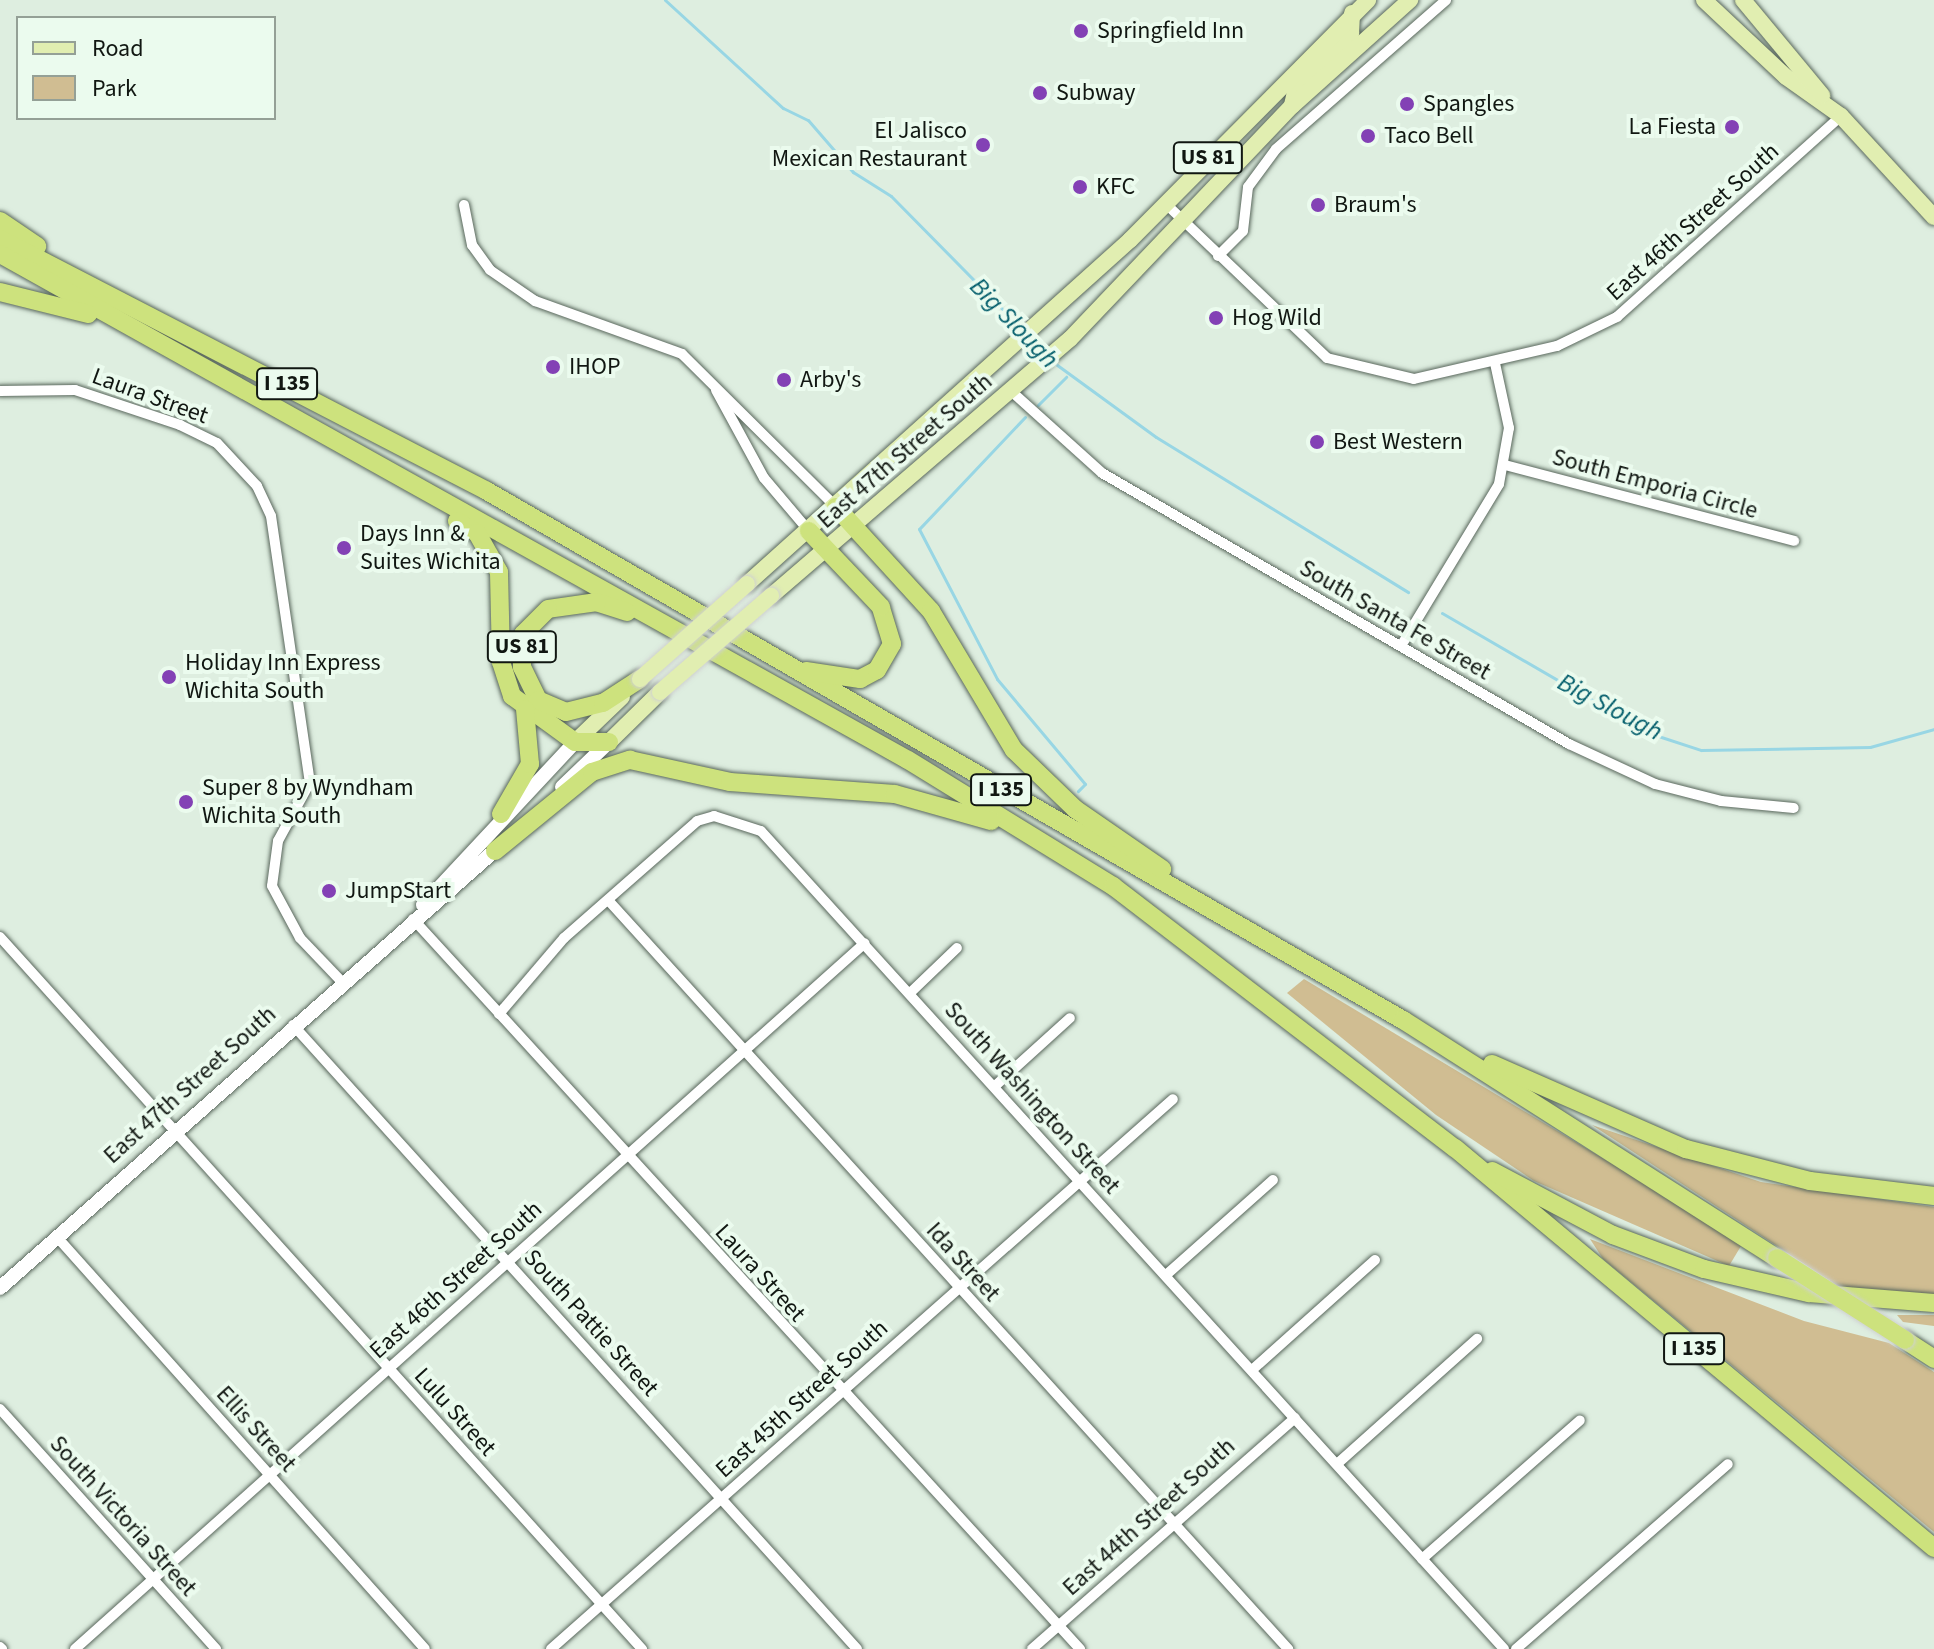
<!DOCTYPE html>
<html>
<head>
<meta charset="utf-8">
<style>
  body { margin:0 }
  #map { position:relative; width:1934px; height:1649px; overflow:hidden; background:#deeee0; font-family:"Source Sans 3",sans-serif }
  div>[style] { position:absolute }
  .green>* { inset:0; background:#d0bd92 }
  .stream>* { height:3px; margin:-1.5px; padding:0 1.5px; transform-origin:1.5px; border-radius:1.5px; background:#98d6e4 }
  .roads { filter:drop-shadow(0 0 2px #59675c) drop-shadow(0 0 2px #59675c) }
  .minor>* { height:10px; margin:-5px; padding:0 5px; transform-origin:5px; border-radius:5px; background:#fff }
  .secondary>* { height:14px; margin:-7px; padding:0 7px; transform-origin:7px; border-radius:7px; background:#fff }
  .primary>* { height:16px; margin:-8px; padding:0 8px; transform-origin:8px; border-radius:8px; background:#e1eeb1 }
  .motorway>* { height:18px; margin:-9px; padding:0 9px; transform-origin:9px; border-radius:9px; background:#cde27d }
  .bridges { filter:drop-shadow(0 0 2px #cfd1d0) drop-shadow(0 0 2px #cfd1d0) }
  .primary-bridge>* { height:16px; margin:-8px; padding:0 8px; transform-origin:8px; border-radius:8px; background:#e1eeb1 }
  .motorway-bridge>* { height:18px; margin:-9px; padding:0 9px; transform-origin:9px; border-radius:9px; background:#cde27d }
  .dots>* { width:22px; height:22px; translate:-50% -50%; box-sizing:border-box; border:4px solid #ebfbee; border-radius:50% }
  span { translate:-50% -50%; white-space:nowrap; text-align:center; line-height:1.15; -webkit-text-stroke:8px #ebfbee; paint-order:stroke }
  .shield-label span { padding:2px 6px; background:#ebfbee; border:2px solid; border-radius:6px; -webkit-text-stroke-width:0 }
  .shield-label { font-size:22px; color:#111712; font-weight:700 }
  .poi-label { font-size:24px; color:#111712 }
  .left { translate:0 -50%; text-align:left }
  .right { translate:-100% -50%; text-align:right }
  .street-label { font-size:24px; color:#111712 }
  .water-label { font-size:26px; color:#005c6a; font-style:italic }
  .legend { position:absolute; left:16px; top:16px; width:260px; height:104px; box-sizing:border-box; background:#ebfbee; border:2px solid #94a096; margin:0; padding:10px 14px; list-style:none; font-size:24px; color:#111712 }
  .legend li { display:flex; align-items:center; gap:16px; height:40px }
  .legend b { width:40px; border:2px solid #94a096 }
</style>
</head>
<body>
<div id="map">
  <div class="green">
    <div style="clip-path:polygon(1304px 979px,1689px 1210px,1741px 1246px,1729px 1266px,1534px 1181px,1436px 1115px,1287px 993px)"></div>
    <div style="clip-path:polygon(1592px 1125px,1761px 1182px,1934px 1207px,1934px 1294px,1847px 1292px)"></div>
    <div style="clip-path:polygon(1590px 1239px,1804px 1321px,1889px 1343px,1934px 1372px,1934px 1532px,1603px 1259px)"></div>
    <div style="clip-path:polygon(1897px 1315px,1934px 1315px,1934px 1326px,1903px 1322px)"></div>
  </div>
  <div class="stream">
    <div style="left:665px;top:0;width:160px;rotate:42.5deg"></div>
    <div style="left:783px;top:108px;width:28px;rotate:26deg"></div>
    <div style="left:808px;top:120px;width:69px;rotate:49.1deg"></div>
    <div style="left:853px;top:172px;width:45px;rotate:32.3deg"></div>
    <div style="left:891px;top:196px;width:188px;rotate:45.4deg"></div>
    <div style="left:1031px;top:339px;width:21px;rotate:47deg"></div>
    <div style="left:1053px;top:362px;width:127px;rotate:36.1deg"></div>
    <div style="left:1156px;top:437px;width:296px;rotate:31.6deg"></div>
    <div style="left:1038px;top:405px;width:40px;rotate:-45deg"></div>
    <div style="left:1025px;top:417px;width:154px;rotate:133.4deg"></div>
    <div style="left:919px;top:529px;width:169px;rotate:62.5deg"></div>
    <div style="left:997px;top:679px;width:137px;rotate:50deg"></div>
    <div style="left:1085px;top:784px;width:10px;rotate:135deg"></div>
    <div style="left:1442px;top:613px;width:239px;rotate:30.1deg"></div>
    <div style="left:1649px;top:733px;width:55px;rotate:18.1deg"></div>
    <div style="left:1701px;top:750px;width:169px;rotate:-1deg"></div>
    <div style="left:1870px;top:747px;width:66px;rotate:-15.7deg"></div>
  </div>
  <div class="roads">
    <div class="minor">
      <div style="left:1166px;top:204px;width:223px;rotate:43.7deg"></div>
      <div style="left:1327px;top:358px;width:89px;rotate:13.6deg"></div>
      <div style="left:1414px;top:379px;width:147px;rotate:-13deg"></div>
      <div style="left:1557px;top:346px;width:67px;rotate:-25.8deg"></div>
      <div style="left:1617px;top:317px;width:301px;rotate:-41.9deg"></div>
      <div style="left:464px;top:205px;width:41px;rotate:78.7deg"></div>
      <div style="left:472px;top:245px;width:31px;rotate:54deg"></div>
      <div style="left:490px;top:270px;width:55px;rotate:34.6deg"></div>
      <div style="left:535px;top:301px;width:156px;rotate:19.8deg"></div>
      <div style="left:682px;top:354px;width:217px;rotate:44.8deg"></div>
      <div style="left:1218px;top:256px;width:35px;rotate:-45deg"></div>
      <div style="left:1243px;top:231px;width:44px;rotate:-83.5deg"></div>
      <div style="left:1248px;top:187px;width:47px;rotate:-53.6deg"></div>
      <div style="left:1276px;top:149px;width:226px;rotate:-41.2deg"></div>
      <div style="left:716px;top:390px;width:100px;rotate:61.4deg"></div>
      <div style="left:764px;top:478px;width:70px;rotate:49.7deg"></div>
      <div style="left:0;top:391px;width:75px;rotate:-0.8deg"></div>
      <div style="left:75px;top:390px;width:111px;rotate:18.4deg"></div>
      <div style="left:180px;top:425px;width:41px;rotate:25.9deg"></div>
      <div style="left:217px;top:443px;width:59px;rotate:47.1deg"></div>
      <div style="left:257px;top:486px;width:33px;rotate:65deg"></div>
      <div style="left:271px;top:516px;width:269px;rotate:81.7deg"></div>
      <div style="left:310px;top:782px;width:67px;rotate:118.5deg"></div>
      <div style="left:278px;top:841px;width:45px;rotate:97.6deg"></div>
      <div style="left:272px;top:886px;width:59px;rotate:61.7deg"></div>
      <div style="left:300px;top:938px;width:61px;rotate:46.3deg"></div>
      <div style="left:1011px;top:391px;width:122px;rotate:42deg"></div>
      <div style="left:1102px;top:473px;width:540px;rotate:30.13deg"></div>
      <div style="left:1569px;top:744px;width:95px;rotate:24.9deg"></div>
      <div style="left:1655px;top:784px;width:68px;rotate:14.4deg"></div>
      <div style="left:1721px;top:801px;width:73px;rotate:5.5deg"></div>
      <div style="left:1505px;top:465px;width:299px;rotate:14.7deg"></div>
      <div style="left:1401px;top:646px;width:189px;rotate:-58.8deg"></div>
      <div style="left:1499px;top:484px;width:57px;rotate:-79.9deg"></div>
      <div style="left:1509px;top:428px;width:66px;rotate:-102.2deg"></div>
      <div style="left:608px;top:900px;width:1012px;rotate:47.76deg"></div>
      <div style="left:413px;top:919px;width:989px;rotate:47.58deg"></div>
      <div style="left:0;top:937px;width:959px;rotate:47.96deg"></div>
      <div style="left:910px;top:993px;width:65px;rotate:-43.8deg"></div>
      <div style="left:499px;top:1014px;width:100px;rotate:-49.5deg"></div>
      <div style="left:564px;top:938px;width:177px;rotate:-41.3deg"></div>
      <div style="left:697px;top:821px;width:18px;rotate:-16deg"></div>
      <div style="left:714px;top:816px;width:49px;rotate:17.7deg"></div>
      <div style="left:761px;top:831px;width:1105px;rotate:47.75deg"></div>
      <div style="left:293px;top:1025px;width:841px;rotate:47.89deg"></div>
      <div style="left:995px;top:1086px;width:101px;rotate:-42.2deg"></div>
      <div style="left:57px;top:1237px;width:552px;rotate:48.23deg"></div>
      <div style="left:1166px;top:1275px;width:143px;rotate:-41.6deg"></div>
      <div style="left:1252px;top:1370px;width:165px;rotate:-41.8deg"></div>
      <div style="left:0;top:1409px;width:323px;rotate:48deg"></div>
      <div style="left:1337px;top:1464px;width:188px;rotate:-41.8deg"></div>
      <div style="left:1422px;top:1559px;width:210px;rotate:-41.3deg"></div>
      <div style="left:0;top:1647px;width:3px;rotate:45deg"></div>
      <div style="left:75px;top:1649px;width:1059px;rotate:-41.79deg"></div>
      <div style="left:551px;top:1649px;width:830px;rotate:-41.48deg"></div>
      <div style="left:1032px;top:1649px;width:350px;rotate:-41.3deg"></div>
      <div style="left:1516px;top:1649px;width:281px;rotate:-41.1deg"></div>
    </div>
    <div class="secondary">
      <div style="left:562px;top:787px;width:65px;rotate:-43.8deg"></div>
      <div style="left:423px;top:905px;width:223px;rotate:-47deg"></div>
      <div style="left:0;top:1288px;width:667px;rotate:-41.48deg"></div>
    </div>
    <div class="primary">
      <div style="left:1704px;top:0;width:112px;rotate:43.2deg"></div>
      <div style="left:1786px;top:77px;width:67px;rotate:35.3deg"></div>
      <div style="left:1841px;top:116px;width:137px;rotate:47.4deg"></div>
      <div style="left:1743px;top:0;width:124px;rotate:50.3deg"></div>
      <div style="left:1292px;top:105px;width:23px;rotate:-77deg"></div>
      <div style="left:1297px;top:83px;width:74px;rotate:-42.8deg"></div>
      <div style="left:1351px;top:33px;width:20px;rotate:-87deg"></div>
      <div style="left:747px;top:584px;width:515px;rotate:-41.93deg"></div>
      <div style="left:1130px;top:240px;width:338px;rotate:-45.2deg"></div>
      <div style="left:771px;top:596px;width:394px;rotate:-40.7deg"></div>
      <div style="left:1070px;top:339px;width:322px;rotate:-46.4deg"></div>
      <div style="left:1292px;top:106px;width:159px;rotate:-41.9deg"></div>
      <div style="left:575px;top:742px;width:65px;rotate:-43.8deg"></div>
      <div style="left:609px;top:742px;width:71px;rotate:-44.4deg"></div>
    </div>
    <div class="motorway">
      <div style="left:0;top:221px;width:45px;rotate:34deg"></div>
      <div style="left:0;top:239px;width:548px;rotate:27.36deg"></div>
      <div style="left:487px;top:491px;width:1058px;rotate:30.01deg"></div>
      <div style="left:1403px;top:1020px;width:443px;rotate:32.5deg"></div>
      <div style="left:0;top:254px;width:1039px;rotate:29.13deg"></div>
      <div style="left:908px;top:760px;width:241px;rotate:31.6deg"></div>
      <div style="left:1113px;top:886px;width:431px;rotate:37.5deg"></div>
      <div style="left:1455px;top:1148px;width:624px;rotate:39.86deg"></div>
      <div style="left:0;top:292px;width:91px;rotate:14deg"></div>
      <div style="left:836px;top:507px;width:141px;rotate:47.6deg"></div>
      <div style="left:931px;top:611px;width:162px;rotate:59.2deg"></div>
      <div style="left:1014px;top:750px;width:85px;rotate:44deg"></div>
      <div style="left:1075px;top:809px;width:106px;rotate:34.6deg"></div>
      <div style="left:457px;top:521px;width:23px;rotate:31deg"></div>
      <div style="left:477px;top:533px;width:45px;rotate:60.6deg"></div>
      <div style="left:499px;top:572px;width:90px;rotate:88.7deg"></div>
      <div style="left:501px;top:662px;width:36px;rotate:72deg"></div>
      <div style="left:512px;top:696px;width:78px;rotate:36.1deg"></div>
      <div style="left:575px;top:742px;width:34px"></div>
      <div style="left:627px;top:612px;width:32px;rotate:-162deg"></div>
      <div style="left:597px;top:602px;width:49px;rotate:171.9deg"></div>
      <div style="left:548px;top:609px;width:35px;rotate:135deg"></div>
      <div style="left:523px;top:634px;width:33px;rotate:92deg"></div>
      <div style="left:522px;top:667px;width:37px;rotate:64deg"></div>
      <div style="left:538px;top:700px;width:30px;rotate:23deg"></div>
      <div style="left:566px;top:712px;width:38px;rotate:-14deg"></div>
      <div style="left:603px;top:703px;width:44px;rotate:-33deg"></div>
      <div style="left:806px;top:671px;width:55px;rotate:8.4deg"></div>
      <div style="left:860px;top:679px;width:19px;rotate:-28deg"></div>
      <div style="left:877px;top:670px;width:30px;rotate:-60deg"></div>
      <div style="left:892px;top:644px;width:39px;rotate:-107deg"></div>
      <div style="left:881px;top:607px;width:105px;rotate:-133.5deg"></div>
      <div style="left:501px;top:814px;width:58px;rotate:-59.9deg"></div>
      <div style="left:530px;top:764px;width:55px;rotate:-95.2deg"></div>
      <div style="left:495px;top:851px;width:125px;rotate:-39.2deg"></div>
      <div style="left:592px;top:772px;width:40px;rotate:-18deg"></div>
      <div style="left:630px;top:760px;width:102px;rotate:12.4deg"></div>
      <div style="left:730px;top:782px;width:165px;rotate:4.2deg"></div>
      <div style="left:895px;top:794px;width:100px;rotate:15.7deg"></div>
      <div style="left:1492px;top:1064px;width:212px;rotate:23.7deg"></div>
      <div style="left:1686px;top:1149px;width:128px;rotate:14.5deg"></div>
      <div style="left:1810px;top:1181px;width:125px;rotate:6.9deg"></div>
      <div style="left:1492px;top:1171px;width:137px;rotate:27.9deg"></div>
      <div style="left:1613px;top:1235px;width:97px;rotate:20.5deg"></div>
      <div style="left:1704px;top:1269px;width:108px;rotate:12.9deg"></div>
      <div style="left:1809px;top:1293px;width:125px;rotate:4.6deg"></div>
      <div style="left:1905px;top:1340px;width:35px;rotate:33deg"></div>
    </div>
  </div>
  <div class="bridges">
    <div class="primary-bridge">
      <div style="left:640px;top:679px;width:143px;rotate:-41.6deg"></div>
      <div style="left:660px;top:692px;width:147px;rotate:-40.9deg"></div>
    </div>
    <div class="motorway-bridge">
      <div style="left:1777px;top:1258px;width:152px;rotate:32.6deg"></div>
    </div>
  </div>
  <div class="dots">
    <div style="left:1081px;top:31px;background:#8341b5"></div>
    <div style="left:1040px;top:93px;background:#8341b5"></div>
    <div style="left:1407px;top:104px;background:#8341b5"></div>
    <div style="left:1732px;top:127px;background:#8341b5"></div>
    <div style="left:1368px;top:136px;background:#8341b5"></div>
    <div style="left:983px;top:145px;background:#8341b5"></div>
    <div style="left:1080px;top:187px;background:#8341b5"></div>
    <div style="left:1318px;top:205px;background:#8341b5"></div>
    <div style="left:1216px;top:318px;background:#8341b5"></div>
    <div style="left:553px;top:367px;background:#8341b5"></div>
    <div style="left:784px;top:380px;background:#8341b5"></div>
    <div style="left:1317px;top:442px;background:#8341b5"></div>
    <div style="left:344px;top:548px;background:#8341b5"></div>
    <div style="left:169px;top:677px;background:#8341b5"></div>
    <div style="left:186px;top:802px;background:#8341b5"></div>
    <div style="left:329px;top:891px;background:#8341b5"></div>
  </div>
  <div class="shield-label">
    <span style="left:1208px;top:158px">US 81</span>
    <span style="left:287px;top:384px">I 135</span>
    <span style="left:522px;top:647px">US 81</span>
    <span style="left:1001px;top:790px">I 135</span>
    <span style="left:1694px;top:1349px">I 135</span>
  </div>
  <div class="poi-label">
    <span class="left" style="left:1097px;top:31px">Springfield Inn</span>
    <span class="left" style="left:1056px;top:93px">Subway</span>
    <span class="left" style="left:1423px;top:104px">Spangles</span>
    <span class="right" style="left:1716px;top:127px">La Fiesta</span>
    <span class="right" style="left:967px;top:145px">El Jalisco<br>Mexican Restaurant</span>
    <span class="left" style="left:1384px;top:136px">Taco Bell</span>
    <span class="left" style="left:1096px;top:187px">KFC</span>
    <span class="left" style="left:1334px;top:205px">Braum's</span>
    <span class="left" style="left:1232px;top:318px">Hog Wild</span>
    <span class="left" style="left:569px;top:367px">IHOP</span>
    <span class="left" style="left:800px;top:380px">Arby's</span>
    <span class="left" style="left:1333px;top:442px">Best Western</span>
    <span class="left" style="left:360px;top:548px">Days Inn &amp;<br>Suites Wichita</span>
    <span class="left" style="left:185px;top:677px">Holiday Inn Express<br>Wichita South</span>
    <span class="left" style="left:202px;top:802px">Super 8 by Wyndham<br>Wichita South</span>
    <span class="left" style="left:345px;top:891px">JumpStart</span>
  </div>
  <div class="street-label">
    <span style="left:1693px;top:222px;rotate:-42deg">East 46th Street South</span>
    <span style="left:150px;top:396px;rotate:20deg">Laura Street</span>
    <span style="left:905px;top:451px;rotate:-41deg">East 47th Street South</span>
    <span style="left:1655px;top:484px;rotate:15deg">South Emporia Circle</span>
    <span style="left:1395px;top:620px;rotate:30deg">South Santa Fe Street</span>
    <span style="left:190px;top:1085px;rotate:-42deg">East 47th Street South</span>
    <span style="left:1032px;top:1098px;rotate:48deg">South Washington Street</span>
    <span style="left:963px;top:1262px;rotate:48deg">Ida Street</span>
    <span style="left:760px;top:1273px;rotate:48deg">Laura Street</span>
    <span style="left:456px;top:1280px;rotate:-42deg">East 46th Street South</span>
    <span style="left:591px;top:1323px;rotate:48deg">South Pattie Street</span>
    <span style="left:802px;top:1399px;rotate:-42deg">East 45th Street South</span>
    <span style="left:455px;top:1412px;rotate:48deg">Lulu Street</span>
    <span style="left:256px;top:1429px;rotate:48deg">Ellis Street</span>
    <span style="left:123px;top:1516px;rotate:48deg">South Victoria Street</span>
    <span style="left:1149px;top:1517px;rotate:-42deg">East 44th Street South</span>
  </div>
  <div class="water-label">
    <span style="left:1014px;top:323px;rotate:46deg">Big Slough</span>
    <span style="left:1610px;top:707px;rotate:28deg">Big Slough</span>
  </div>
  <ul class="legend">
  <li><b style="height:10px;background:#e1eeb1"></b>Road</li>
  <li><b style="height:22px;background:#d0bd92"></b>Park</li>
  </ul>
</div>
</body>
</html>
